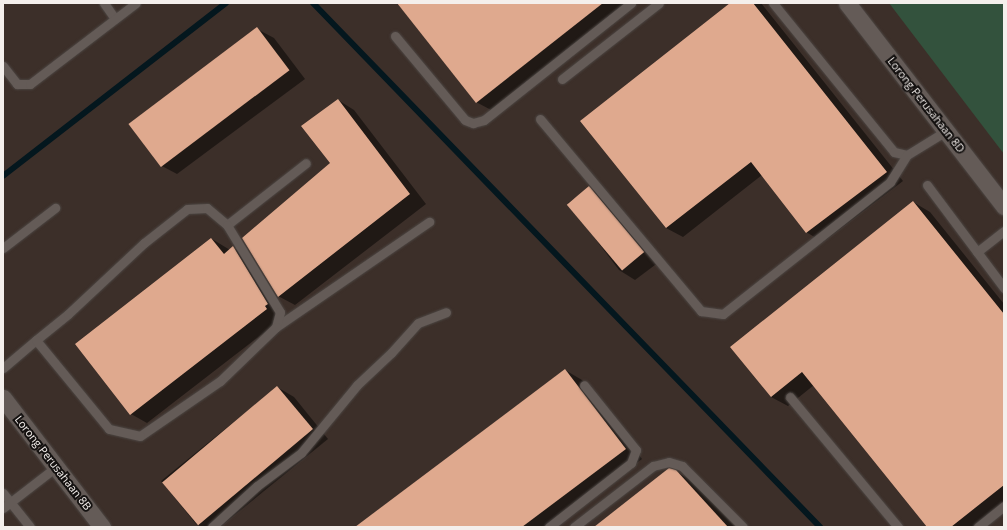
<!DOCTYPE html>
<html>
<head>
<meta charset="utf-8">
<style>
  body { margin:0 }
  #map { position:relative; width:1007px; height:530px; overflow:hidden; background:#2f2824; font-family:"Open Sans",sans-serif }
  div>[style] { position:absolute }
  .built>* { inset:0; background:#3c2f29 }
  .green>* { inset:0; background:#33523d }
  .shadow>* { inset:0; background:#0007 }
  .stream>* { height:6px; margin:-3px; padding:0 3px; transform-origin:3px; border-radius:3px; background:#04171e }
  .building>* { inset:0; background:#dfa98e; transform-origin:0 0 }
  .roads { filter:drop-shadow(0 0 1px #4c4643) drop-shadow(0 0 1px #4c4643) }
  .lane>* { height:9px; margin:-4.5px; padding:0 4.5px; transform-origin:4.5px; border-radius:4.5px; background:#645b57 }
  .street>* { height:17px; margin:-8.5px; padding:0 8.5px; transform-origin:8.5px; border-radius:8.5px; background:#645b57 }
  span { translate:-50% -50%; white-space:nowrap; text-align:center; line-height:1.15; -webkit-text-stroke:4px #141110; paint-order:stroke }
  .street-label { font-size:11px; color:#f4efec }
  .frame { position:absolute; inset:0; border:4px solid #f4efec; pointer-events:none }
</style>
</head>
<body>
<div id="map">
  <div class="built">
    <div style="clip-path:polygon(3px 3px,893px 3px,1004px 139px,1004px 527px,3px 527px)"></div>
  </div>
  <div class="green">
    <div style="clip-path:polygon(889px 3px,1004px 3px,1004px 154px)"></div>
  </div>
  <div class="shadow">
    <div style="clip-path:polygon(398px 3px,632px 3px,493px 111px,476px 102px)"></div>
    <div style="clip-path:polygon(732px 3px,761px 3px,903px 181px,823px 242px,806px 232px,762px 175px,683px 237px,666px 228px)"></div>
    <div style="clip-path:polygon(257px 29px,274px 38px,305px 79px,177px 174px,160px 165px)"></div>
    <div style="clip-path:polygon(338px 100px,354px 110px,426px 204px,295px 305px,278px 296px,331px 163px)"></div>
    <div style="clip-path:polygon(589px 188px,605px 197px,659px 262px,635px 280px,619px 270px,568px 203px)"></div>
    <div style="clip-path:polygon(913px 202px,930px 212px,1004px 304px,1004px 507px,979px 527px,928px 527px,814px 385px,788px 406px,771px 397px)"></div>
    <div style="clip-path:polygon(212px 239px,230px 250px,233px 248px,249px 257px,283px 318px,147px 423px,131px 414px)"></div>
    <div style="clip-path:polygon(565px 370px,582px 380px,642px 459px,551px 527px,357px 527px)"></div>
    <div style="clip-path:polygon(277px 387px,294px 397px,328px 439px,220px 527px,202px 527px,196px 524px,161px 481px)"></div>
    <div style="clip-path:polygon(675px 471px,692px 481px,735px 527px,596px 527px)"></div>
  </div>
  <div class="stream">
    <div style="left:313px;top:3px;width:729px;rotate:45.94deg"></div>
    <div style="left:3px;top:176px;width:282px;rotate:-37.8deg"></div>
  </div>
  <div class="building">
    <div style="clip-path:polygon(397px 3px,603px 3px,476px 103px)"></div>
    <div style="clip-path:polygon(730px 3px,753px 3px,887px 172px,806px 233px,751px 162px,666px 228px,580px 121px)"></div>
    <div style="left:257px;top:27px;width:54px;height:161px;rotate:53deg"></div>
    <div style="clip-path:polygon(338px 99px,410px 194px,278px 297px,242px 238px,330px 163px,301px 126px)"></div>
    <div style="left:589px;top:186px;width:86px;height:29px;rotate:50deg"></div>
    <div style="clip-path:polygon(913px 201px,1004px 314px,1004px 485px,951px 527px,927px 527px,802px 372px,771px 397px,730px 347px)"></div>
    <div style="clip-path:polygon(211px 238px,224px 254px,233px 246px,268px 304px,265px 306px,267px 309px,130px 415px,75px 344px)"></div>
    <div style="clip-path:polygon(565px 369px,626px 449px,522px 527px,355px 527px)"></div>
    <div style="left:277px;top:386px;width:56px;height:150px;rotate:50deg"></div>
    <div style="clip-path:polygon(669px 468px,676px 470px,728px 527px,594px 527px)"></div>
  </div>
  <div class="roads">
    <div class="lane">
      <div style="left:104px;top:3px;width:19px;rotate:55deg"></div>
      <div style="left:773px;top:3px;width:192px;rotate:50.9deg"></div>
      <div style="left:894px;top:152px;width:13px;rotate:13deg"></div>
      <div style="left:907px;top:155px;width:46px;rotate:-31.6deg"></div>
      <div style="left:395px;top:36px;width:109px;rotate:50.2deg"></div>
      <div style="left:465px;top:120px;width:9px;rotate:21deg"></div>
      <div style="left:473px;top:123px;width:11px;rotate:-15deg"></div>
      <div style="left:484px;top:120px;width:188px;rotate:-38.5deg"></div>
      <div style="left:3px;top:66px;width:23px;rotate:52deg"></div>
      <div style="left:17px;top:84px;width:13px"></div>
      <div style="left:30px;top:84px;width:133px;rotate:-37.4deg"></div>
      <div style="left:562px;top:79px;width:123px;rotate:-38.1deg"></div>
      <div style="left:540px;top:119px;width:251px;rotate:50deg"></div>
      <div style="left:701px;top:311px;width:22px;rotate:8deg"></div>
      <div style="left:723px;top:314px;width:213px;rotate:-38.3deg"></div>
      <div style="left:890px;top:182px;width:32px;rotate:-58deg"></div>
      <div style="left:927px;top:185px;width:129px;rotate:53.2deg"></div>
      <div style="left:227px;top:225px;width:100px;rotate:-38.1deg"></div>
      <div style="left:3px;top:248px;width:66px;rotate:-37.6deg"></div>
      <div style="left:977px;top:252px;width:34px;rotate:-38deg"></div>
      <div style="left:276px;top:327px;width:186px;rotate:-34.5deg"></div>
      <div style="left:3px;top:368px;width:43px;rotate:-40.3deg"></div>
      <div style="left:36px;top:340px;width:41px;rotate:-39.1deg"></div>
      <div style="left:68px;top:314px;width:104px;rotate:-43.1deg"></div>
      <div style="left:144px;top:243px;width:55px;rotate:-38.3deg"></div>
      <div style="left:187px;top:209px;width:20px;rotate:-3deg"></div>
      <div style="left:207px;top:208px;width:26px;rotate:40deg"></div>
      <div style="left:227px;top:225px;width:102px;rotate:58.7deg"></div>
      <div style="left:280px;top:312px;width:16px;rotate:105deg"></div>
      <div style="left:276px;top:327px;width:78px;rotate:136deg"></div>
      <div style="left:220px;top:381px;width:97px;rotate:145.5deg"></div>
      <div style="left:140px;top:436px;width:32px;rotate:-167deg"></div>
      <div style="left:109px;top:429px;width:115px;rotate:-129.4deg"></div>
      <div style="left:790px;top:397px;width:169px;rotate:50.3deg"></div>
      <div style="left:3px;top:493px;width:43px;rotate:51.5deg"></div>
      <div style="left:3px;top:508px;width:67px;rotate:-37.7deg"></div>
      <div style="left:212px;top:527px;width:61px;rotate:-42.3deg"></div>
      <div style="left:257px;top:486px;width:55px;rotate:-36.9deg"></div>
      <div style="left:301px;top:453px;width:88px;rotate:-50.5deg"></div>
      <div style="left:357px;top:385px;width:47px;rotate:-43.3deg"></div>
      <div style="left:391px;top:353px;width:40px;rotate:-48deg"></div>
      <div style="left:418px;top:323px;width:30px;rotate:-21deg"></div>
      <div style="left:549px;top:527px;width:104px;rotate:-38deg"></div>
      <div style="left:631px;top:463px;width:14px;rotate:-69deg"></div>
      <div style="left:636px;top:450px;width:83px;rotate:-128.7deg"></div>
      <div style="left:574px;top:527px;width:100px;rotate:-37.7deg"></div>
      <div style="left:653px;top:466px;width:16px;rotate:-14deg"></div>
      <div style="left:669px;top:462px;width:14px;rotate:17deg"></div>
      <div style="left:682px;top:466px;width:86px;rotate:45deg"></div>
      <div style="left:978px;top:527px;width:33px;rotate:-39deg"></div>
    </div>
    <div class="street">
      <div style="left:847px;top:3px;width:257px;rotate:52.3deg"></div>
      <div style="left:3px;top:398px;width:163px;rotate:52.5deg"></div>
    </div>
  </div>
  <div class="street-label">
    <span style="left:926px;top:105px;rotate:52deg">Lorong Perusahaan 8D</span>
    <span style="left:53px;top:463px;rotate:52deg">Lorong Perusahaan 8B</span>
  </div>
  <div class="frame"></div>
</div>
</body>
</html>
